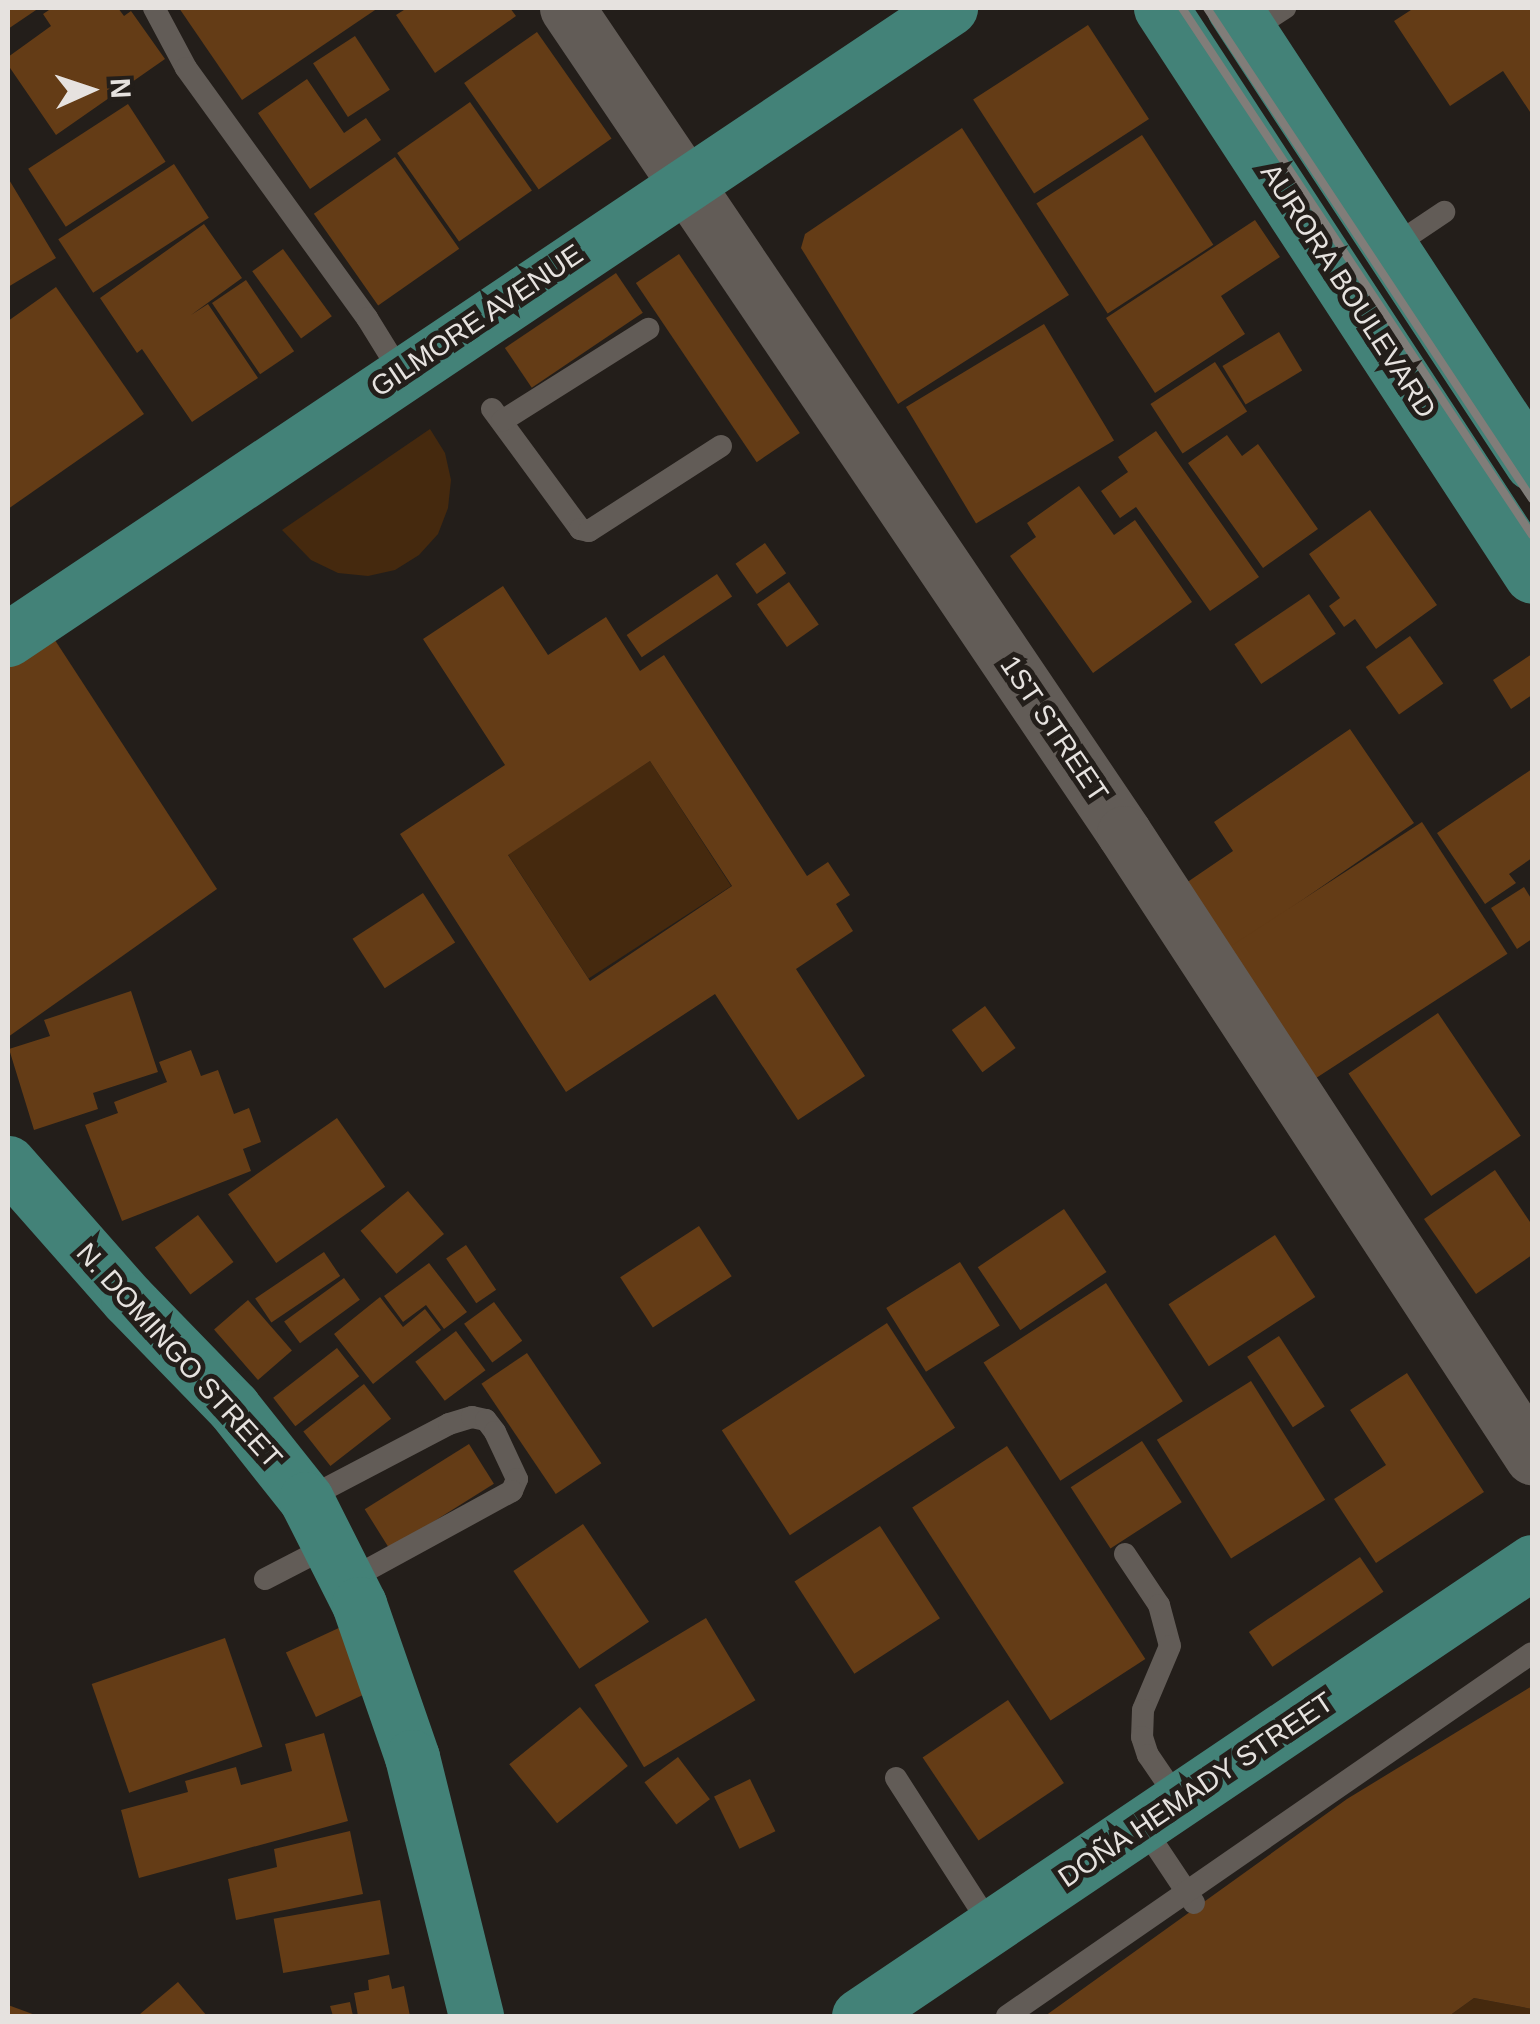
<!DOCTYPE html>
<html>
<head>
<meta charset="utf-8">
<style>
  body { margin:0 }
  #map { position:relative; width:1540px; height:2024px; overflow:hidden; background:#231e1a; font-family:Helvetica,sans-serif }
  div>[style] { position:absolute }
  .green>* { inset:0; background:#45290e; transform-origin:0 0 }
  .building>* { inset:0; background:#643c16; transform-origin:0 0 }
  .service>* { height:22px; margin:-11px; padding:0 11px; transform-origin:11px; border-radius:11px; background:#625c57 }
  .tertiary>* { height:55px; margin:-27.5px; padding:0 27.5px; transform-origin:27.5px; border-radius:27.5px; background:#625c57 }
  .primary>* { height:55px; margin:-27.5px; padding:0 27.5px; transform-origin:27.5px; border-radius:27.5px; background:#438278 }
  .rail>* { height:8px; margin:-4px; padding:0 4px; transform-origin:4px; border-radius:4px; background:#817d79 }
  span { translate:-50% -50%; white-space:nowrap; text-align:center; line-height:1.15; -webkit-text-stroke:10px #231e1a; paint-order:stroke }
  .street-label { font-size:28px; color:#e6e2df }
  .frame { position:absolute; inset:0; border:10px solid #e6e2df; pointer-events:none }
  .north { position:absolute; left:40px; top:40px; width:100px; height:100px; -webkit-text-stroke:8px #231e1a; paint-order:stroke; rotate:87deg; font-size:28px; font-weight:700; line-height:40px; text-align:center; color:#e6e2df }
  .north::after { content:''; display:block; margin:auto; width:35px; height:45px; background:#e6e2df; clip-path:polygon(50% 0,100% 100%,50% 72%,0 100%) }
</style>
</head>
<body>
<div id="map">
  <div class="green">
    <div style="clip-path:polygon(430px 429px,445px 453px,451px 480px,448px 508px,438px 534px,419px 555px,395px 570px,368px 576px,338px 573px,311px 560px,282px 530px)"></div>
    <div style="left:650px;top:761px;width:149px;height:170px;rotate:57deg"></div>
    <div style="clip-path:polygon(1474px 1998px,1532px 2009px,1532px 2016px,1449px 2016px)"></div>
  </div>
  <div class="building">
    <div style="clip-path:polygon(8px 8px,39px 8px,8px 29px)"></div>
    <div style="clip-path:polygon(52px 8px,118px 8px,124px 16px,131px 11px,165px 59px,56px 135px,8px 65px,8px 57px,51px 26px,43px 14px)"></div>
    <div style="clip-path:polygon(179px 8px,378px 8px,242px 100px)"></div>
    <div style="clip-path:polygon(407px 8px,510px 8px,516px 16px,435px 73px,396px 15px)"></div>
    <div style="clip-path:polygon(1414px 8px,1532px 8px,1532px 115px,1503px 71px,1450px 106px,1394px 21px)"></div>
    <div style="left:1088px;top:25px;width:112px;height:137px;rotate:57deg"></div>
    <div style="left:537px;top:32px;width:130px;height:89px;rotate:55deg"></div>
    <div style="left:355px;top:36px;width:64px;height:50px;rotate:57deg"></div>
    <div style="clip-path:polygon(307px 79px,344px 133px,366px 118px,381px 140px,310px 189px,258px 113px)"></div>
    <div style="left:470px;top:102px;width:108px;height:89px;rotate:55deg"></div>
    <div style="left:128px;top:104px;width:69px;height:119px;rotate:57deg"></div>
    <div style="clip-path:polygon(962px 128px,1069px 295px,898px 404px,801px 248px,805px 234px)"></div>
    <div style="left:1142px;top:135px;width:131px;height:126px;rotate:57deg"></div>
    <div style="left:395px;top:157px;width:112px;height:99px;rotate:55deg"></div>
    <div style="left:174px;top:164px;width:64px;height:138px;rotate:57deg"></div>
    <div style="clip-path:polygon(8px 178px,56px 258px,8px 287px)"></div>
    <div style="clip-path:polygon(1255px 220px,1280px 257px,1221px 296px,1245px 334px,1155px 393px,1106px 318px)"></div>
    <div style="clip-path:polygon(204px 224px,242px 278px,191px 315px,208px 304px,258px 378px,192px 422px,142px 349px,137px 353px,100px 298px)"></div>
    <div style="left:283px;top:249px;width:83px;height:38px;rotate:54deg"></div>
    <div style="left:679px;top:254px;width:216px;height:52px;rotate:56deg"></div>
    <div style="left:616px;top:273px;width:48px;height:134px;rotate:56deg"></div>
    <div style="left:246px;top:280px;width:86px;height:41px;rotate:56deg"></div>
    <div style="clip-path:polygon(56px 287px,144px 414px,8px 509px,8px 321px)"></div>
    <div style="left:1044px;top:324px;width:136px;height:161px;rotate:59deg"></div>
    <div style="left:1279px;top:332px;width:45px;height:66px;rotate:59deg"></div>
    <div style="left:1215px;top:362px;width:59px;height:77px;rotate:57deg"></div>
    <div style="clip-path:polygon(1156px 431px,1259px 577px,1210px 611px,1136px 507px,1120px 518px,1101px 491px,1128px 472px,1118px 457px)"></div>
    <div style="clip-path:polygon(1227px 435px,1242px 456px,1258px 444px,1318px 529px,1263px 568px,1188px 463px)"></div>
    <div style="clip-path:polygon(1079px 486px,1114px 535px,1135px 520px,1192px 602px,1093px 673px,1010px 556px,1036px 537px,1027px 523px)"></div>
    <div style="clip-path:polygon(1370px 510px,1437px 605px,1376px 649px,1355px 619px,1344px 627px,1329px 606px,1340px 598px,1309px 554px)"></div>
    <div style="left:765px;top:543px;width:37px;height:36px;rotate:55deg"></div>
    <div style="left:717px;top:574px;width:27px;height:109px;rotate:56deg"></div>
    <div style="left:789px;top:582px;width:52px;height:39px;rotate:55deg"></div>
    <div style="clip-path:polygon(evenodd,503px 586px,548px 655px,606px 617px,640px 671px,664px 655px,807px 876px,828px 862px,850px 895px,836px 904px,853px 931px,796px 969px,865px 1076px,798px 1120px,715px 994px,566px 1092px,400px 834px,505px 765px,423px 639px,503px 586px,650px 761px,732px 886px,590px 981px,508px 855px,650px 761px)"></div>
    <div style="left:1309px;top:594px;width:48px;height:90px;rotate:56deg"></div>
    <div style="clip-path:polygon(51px 634px,217px 889px,8px 1037px,8px 663px)"></div>
    <div style="left:1410px;top:636px;width:58px;height:54px;rotate:55deg"></div>
    <div style="clip-path:polygon(1532px 654px,1532px 695px,1511px 709px,1493px 680px)"></div>
    <div style="clip-path:polygon(1350px 729px,1414px 823px,1231px 949px,1186px 883px,1233px 851px,1214px 822px)"></div>
    <div style="clip-path:polygon(1532px 769px,1532px 858px,1509px 874px,1516px 883px,1485px 904px,1437px 833px)"></div>
    <div style="left:1422px;top:822px;width:157px;height:230px;rotate:57deg"></div>
    <div style="clip-path:polygon(1524px 887px,1532px 900px,1532px 939px,1517px 949px,1491px 908px)"></div>
    <div style="left:423px;top:893px;width:59px;height:84px;rotate:57deg"></div>
    <div style="clip-path:polygon(131px 991px,158px 1072px,93px 1093px,98px 1109px,34px 1130px,9px 1049px,50px 1036px,44px 1020px)"></div>
    <div style="left:985px;top:1006px;width:52px;height:41px;rotate:54deg"></div>
    <div style="left:1438px;top:1013px;width:148px;height:108px;rotate:56deg"></div>
    <div style="clip-path:polygon(191px 1050px,201px 1076px,218px 1070px,234px 1114px,249px 1108px,261px 1142px,243px 1149px,251px 1171px,122px 1221px,85px 1125px,118px 1113px,114px 1102px,167px 1082px,159px 1062px)"></div>
    <div style="left:337px;top:1118px;width:84px;height:133px;rotate:55deg"></div>
    <div style="clip-path:polygon(1495px 1170px,1532px 1225px,1532px 1255px,1476px 1294px,1424px 1219px)"></div>
    <div style="left:408px;top:1191px;width:56px;height:62px;rotate:50deg"></div>
    <div style="left:1064px;top:1209px;width:76px;height:104px;rotate:56deg"></div>
    <div style="left:198px;top:1215px;width:59px;height:54px;rotate:53deg"></div>
    <div style="left:699px;top:1226px;width:60px;height:94px;rotate:57deg"></div>
    <div style="left:1275px;top:1235px;width:74px;height:127px;rotate:57deg"></div>
    <div style="left:466px;top:1245px;width:54px;height:24px;rotate:56deg"></div>
    <div style="left:324px;top:1252px;width:29px;height:83px;rotate:56deg"></div>
    <div style="left:960px;top:1262px;width:75px;height:87px;rotate:58deg"></div>
    <div style="clip-path:polygon(429px 1263px,467px 1312px,444px 1329px,426px 1305px,403px 1322px,384px 1296px)"></div>
    <div style="left:344px;top:1278px;width:27px;height:74px;rotate:54deg"></div>
    <div style="left:1106px;top:1283px;width:141px;height:146px;rotate:57deg"></div>
    <div style="clip-path:polygon(380px 1297px,403px 1327px,425px 1309px,441px 1330px,373px 1384px,334px 1334px)"></div>
    <div style="left:248px;top:1300px;width:67px;height:45px;rotate:49deg"></div>
    <div style="left:494px;top:1302px;width:48px;height:37px;rotate:54deg"></div>
    <div style="left:887px;top:1323px;width:125px;height:197px;rotate:57deg"></div>
    <div style="left:456px;top:1331px;width:49px;height:51px;rotate:53deg"></div>
    <div style="left:1279px;top:1336px;width:84px;height:38px;rotate:57deg"></div>
    <div style="left:337px;top:1348px;width:36px;height:81px;rotate:52deg"></div>
    <div style="left:527px;top:1353px;width:133px;height:55px;rotate:56deg"></div>
    <div style="clip-path:polygon(1407px 1373px,1484px 1492px,1376px 1563px,1334px 1499px,1386px 1465px,1350px 1410px)"></div>
    <div style="left:1251px;top:1381px;width:140px;height:111px;rotate:58deg"></div>
    <div style="left:364px;top:1384px;width:44px;height:77px;rotate:52deg"></div>
    <div style="left:1142px;top:1441px;width:73px;height:85px;rotate:57deg"></div>
    <div style="left:469px;top:1444px;width:47px;height:123px;rotate:58deg"></div>
    <div style="left:1007px;top:1446px;width:254px;height:113px;rotate:57deg"></div>
    <div style="left:583px;top:1524px;width:118px;height:84px;rotate:56deg"></div>
    <div style="left:880px;top:1526px;width:110px;height:102px;rotate:57deg"></div>
    <div style="left:1360px;top:1557px;width:42px;height:134px;rotate:56deg"></div>
    <div style="left:706px;top:1618px;width:96px;height:130px;rotate:59deg"></div>
    <div style="left:343px;top:1626px;width:71px;height:63px;rotate:65deg"></div>
    <div style="left:225px;top:1638px;width:115px;height:141px;rotate:71deg"></div>
    <div style="clip-path:polygon(1532px 1686px,1532px 2009px,1474px 1998px,1449px 2016px,1045px 2016px,1347px 1799px)"></div>
    <div style="left:1008px;top:1700px;width:100px;height:103px;rotate:56deg"></div>
    <div style="left:580px;top:1707px;width:76px;height:91px;rotate:51deg"></div>
    <div style="clip-path:polygon(324px 1733px,348px 1821px,139px 1878px,121px 1810px,188px 1792px,185px 1781px,236px 1767px,241px 1785px,292px 1771px,285px 1744px)"></div>
    <div style="left:678px;top:1757px;width:53px;height:42px;rotate:53deg"></div>
    <div style="left:750px;top:1779px;width:58px;height:40px;rotate:64deg"></div>
    <div style="clip-path:polygon(350px 1831px,363px 1894px,236px 1920px,228px 1879px,277px 1867px,274px 1849px)"></div>
    <div style="left:380px;top:1900px;width:55px;height:108px;rotate:80deg"></div>
    <div style="clip-path:polygon(389px 1975px,392px 1989px,404px 1986px,410px 2016px,358px 2016px,354px 1993px,369px 1990px,368px 1980px)"></div>
    <div style="clip-path:polygon(178px 1982px,207px 2016px,142px 2016px,140px 2014px)"></div>
    <div style="clip-path:polygon(350px 2002px,353px 2016px,333px 2016px,330px 2006px)"></div>
    <div style="clip-path:polygon(8px 2005px,38px 2016px,8px 2016px)"></div>
  </div>
  <div class="service">
    <div style="left:154px;top:8px;width:68px;rotate:61.9deg"></div>
    <div style="left:186px;top:68px;width:309px;rotate:54.1deg"></div>
    <div style="left:367px;top:318px;width:65px;rotate:58.3deg"></div>
    <div style="left:1249px;top:31px;width:43px;rotate:-32.6deg"></div>
    <div style="left:1392px;top:247px;width:63px;rotate:-33.9deg"></div>
    <div style="left:492px;top:409px;width:149px;rotate:53.7deg"></div>
    <div style="left:580px;top:529px;width:9px;rotate:13deg"></div>
    <div style="left:589px;top:531px;width:157px;rotate:-32.8deg"></div>
    <div style="left:502px;top:421px;width:173px;rotate:-32.2deg"></div>
    <div style="left:306px;top:1499px;width:161px;rotate:-27.7deg"></div>
    <div style="left:449px;top:1424px;width:24px;rotate:-17deg"></div>
    <div style="left:472px;top:1417px;width:14px;rotate:12deg"></div>
    <div style="left:486px;top:1420px;width:15px;rotate:53deg"></div>
    <div style="left:495px;top:1432px;width:52px;rotate:64.9deg"></div>
    <div style="left:517px;top:1479px;width:13px;rotate:113deg"></div>
    <div style="left:512px;top:1491px;width:188px;rotate:151.4deg"></div>
    <div style="left:1125px;top:1554px;width:61px;rotate:56.3deg"></div>
    <div style="left:1159px;top:1605px;width:42px;rotate:75deg"></div>
    <div style="left:1170px;top:1646px;width:69px;rotate:112.9deg"></div>
    <div style="left:1143px;top:1710px;width:27px;rotate:92deg"></div>
    <div style="left:1142px;top:1737px;width:19px;rotate:72deg"></div>
    <div style="left:1148px;top:1755px;width:57px;rotate:55.8deg"></div>
    <div style="left:265px;top:1579px;width:74px;rotate:-27.3deg"></div>
    <div style="left:896px;top:1778px;width:176px;rotate:57.3deg"></div>
    <div style="left:1144px;top:1828px;width:90px;rotate:56.3deg"></div>
    <div style="left:1007px;top:2016px;width:638px;rotate:-34.66deg"></div>
  </div>
  <div class="tertiary">
    <div style="left:567px;top:8px;width:995px;rotate:55.97deg"></div>
    <div style="left:1124px;top:833px;width:746px;rotate:56.82deg"></div>
  </div>
  <div class="primary">
    <div style="left:1161px;top:8px;width:678px;rotate:56.85deg"></div>
    <div style="left:1234px;top:8px;width:544px;rotate:56.78deg"></div>
    <div style="left:8px;top:639px;width:1134px;rotate:-33.82deg"></div>
    <div style="left:8px;top:1163px;width:181px;rotate:48.6deg"></div>
    <div style="left:128px;top:1299px;width:151px;rotate:45.8deg"></div>
    <div style="left:233px;top:1407px;width:117px;rotate:51.6deg"></div>
    <div style="left:306px;top:1499px;width:118px;rotate:63.2deg"></div>
    <div style="left:359px;top:1604px;width:162px;rotate:70.9deg"></div>
    <div style="left:412px;top:1757px;width:267px;rotate:76.1deg"></div>
    <div style="left:859px;top:2016px;width:812px;rotate:-34deg"></div>
  </div>
  <div class="rail">
    <div style="left:1182px;top:8px;width:633px;rotate:56.41deg"></div>
    <div style="left:1207px;top:8px;width:589px;rotate:56.5deg"></div>
  </div>
  <div class="street-label">
    <span style="left:1348px;top:291px;rotate:57deg">AURORA BOULEVARD</span>
    <span style="left:477px;top:321px;rotate:-34deg">GILMORE AVENUE</span>
    <span style="left:1054px;top:729px;rotate:56deg">1ST STREET</span>
    <span style="left:179px;top:1356px;rotate:48deg">N. DOMINGO STREET</span>
    <span style="left:1196px;top:1790px;rotate:-34deg">DOÑA HEMADY STREET</span>
  </div>
  <div class="frame"></div>
  <div class="north">N</div>
</div>
</body>
</html>
